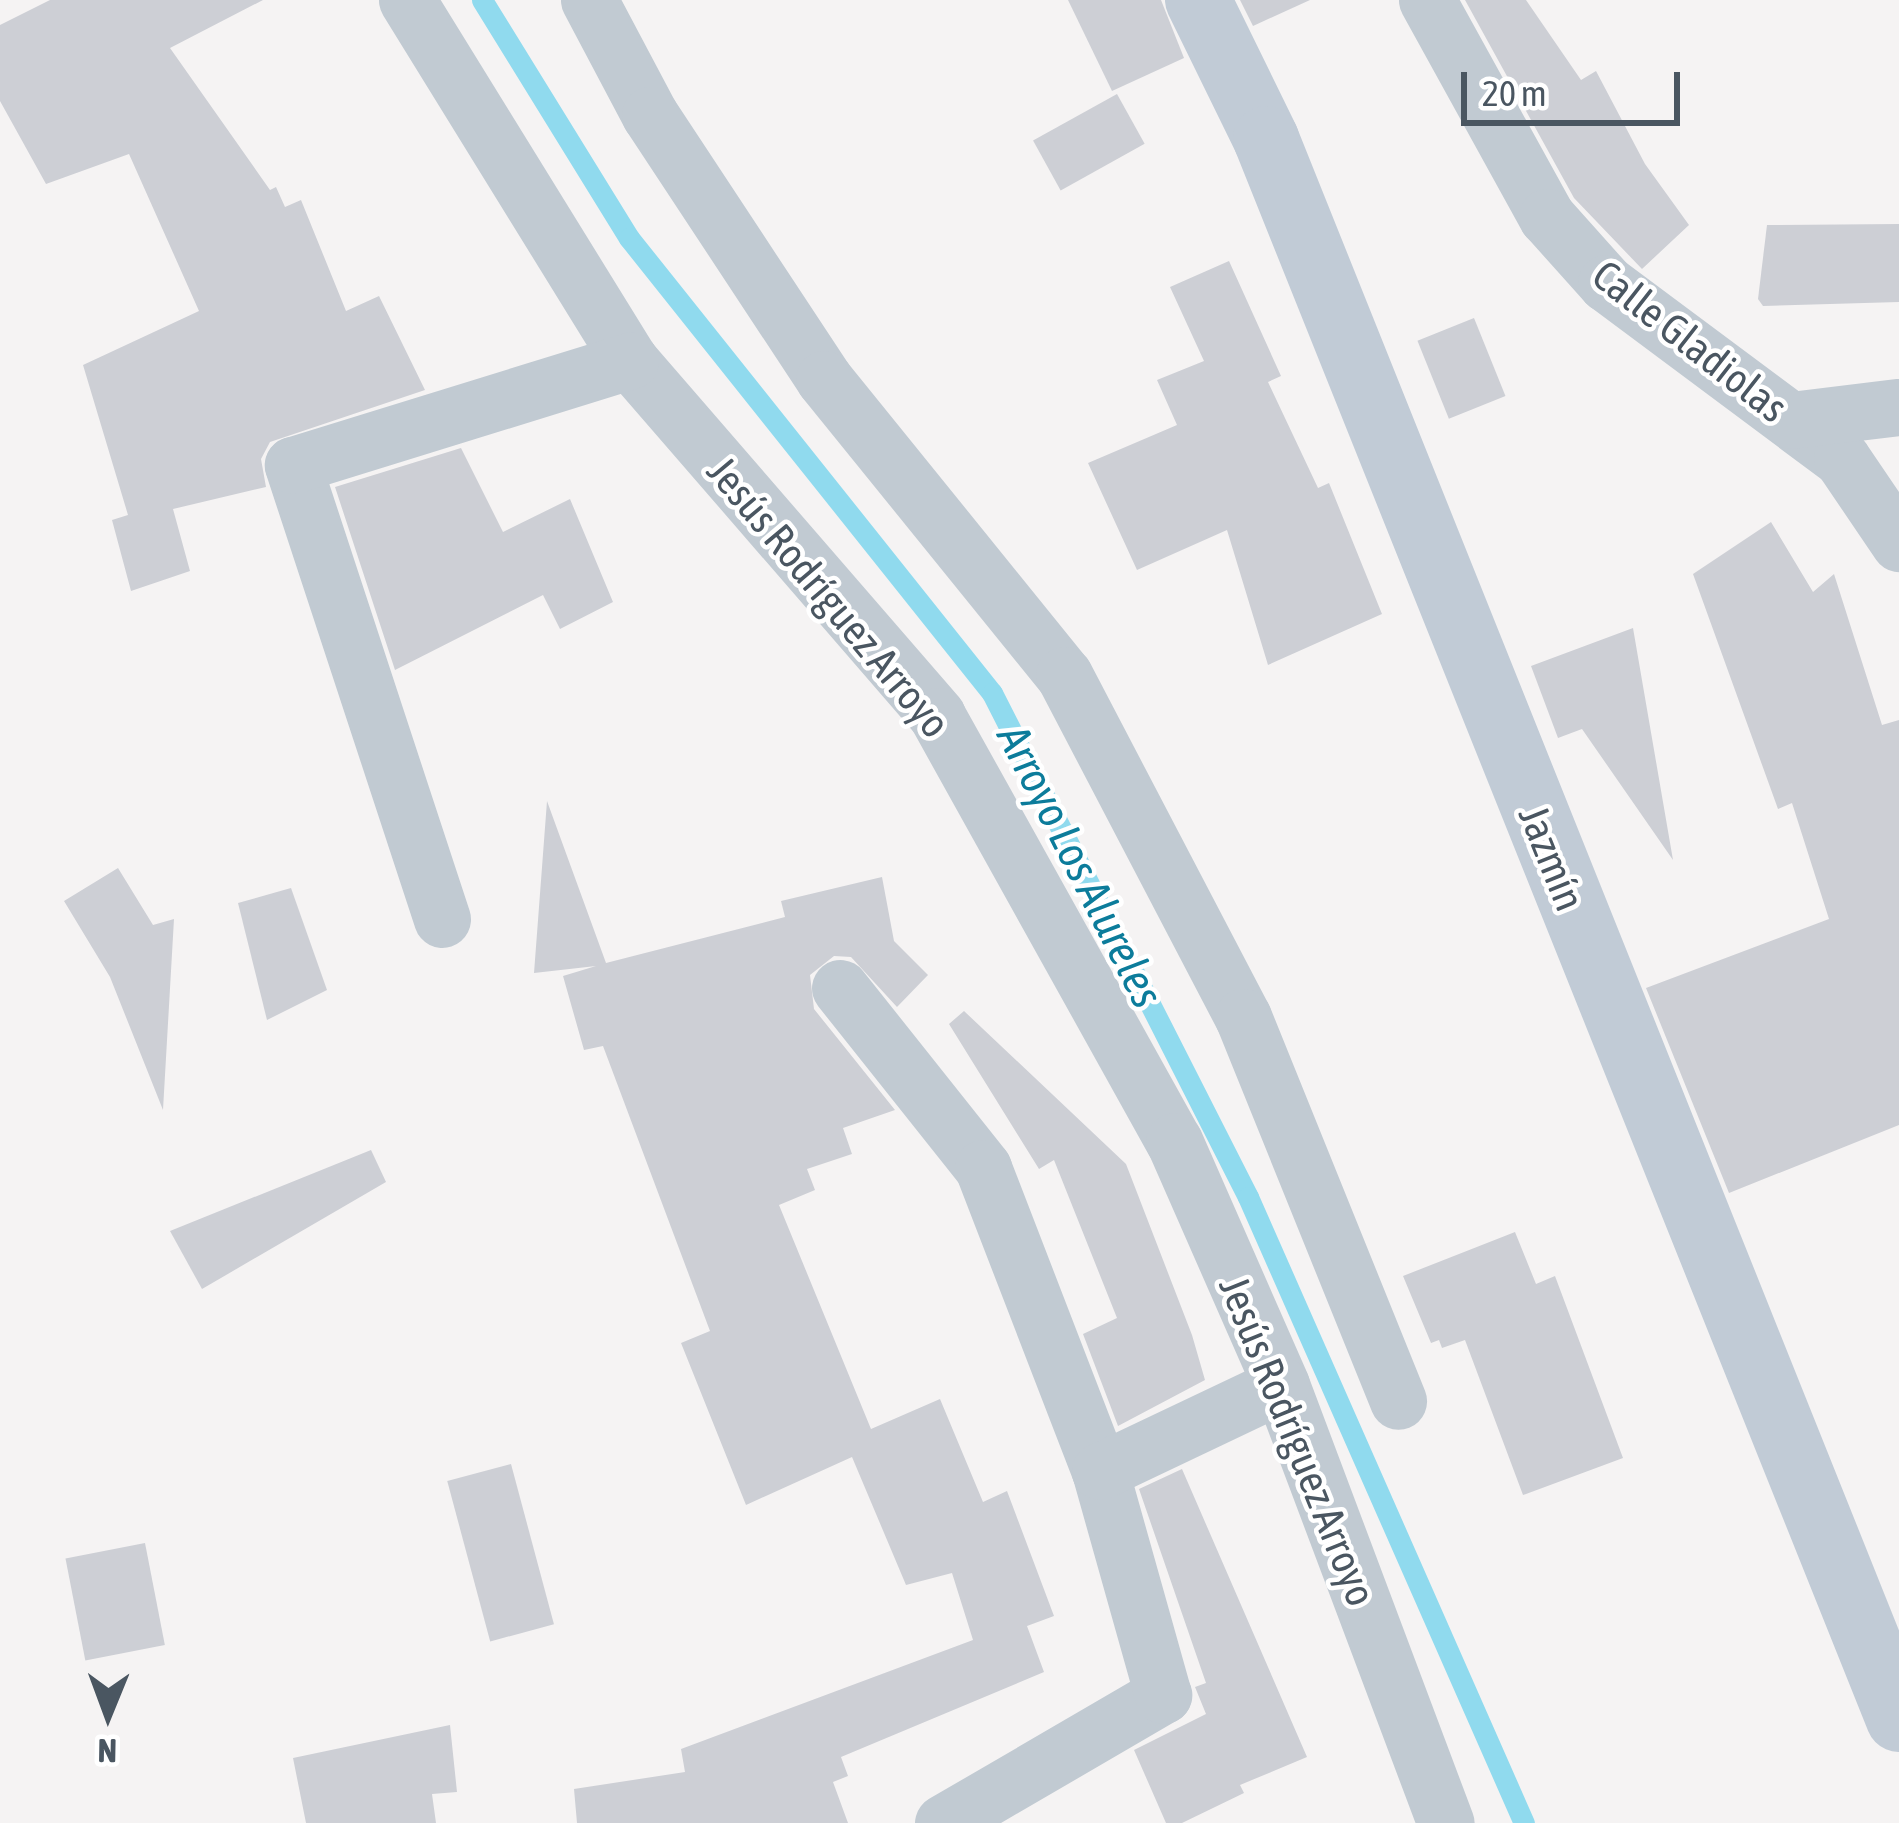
<!DOCTYPE html>
<html>
<head>
<meta charset="utf-8">
<style>
  body { margin:0 }
  #map { position:relative; width:1899px; height:1823px; overflow:hidden; background:#f5f3f3; font-family:"Asap Condensed",sans-serif }
  div>[style] { position:absolute }
  .stream>* { height:21px; margin:-10.5px; padding:0 10.5px; transform-origin:10.5px; border-radius:10.5px; background:#90daee }
  .building>* { inset:0; background:#cdcfd5; transform-origin:0 0 }
  .street>* { height:57px; margin:-28.5px; padding:0 28.5px; transform-origin:28.5px; border-radius:28.5px; background:#c1cad2 }
  .secondary>* { height:66px; margin:-33px; padding:0 33px; transform-origin:33px; border-radius:33px; background:#c1cbd6 }
  span { translate:-50% -50%; white-space:nowrap; text-align:center; line-height:1.15; -webkit-text-stroke:9px #fff; paint-order:stroke }
  .street-label { font-size:42px; color:#4a5661 }
  .water-label { font-size:45px; color:#0c7c9b; font-style:italic }
  .north { position:absolute; left:48px; top:1655px; width:120px; height:120px; -webkit-text-stroke:9px #fff; paint-order:stroke; rotate:181deg; font-size:33px; font-weight:700; line-height:48px; text-align:center; color:#4a5661 }
  .north::after { content:''; display:block; margin:auto; width:42px; height:54px; background:#4a5661; clip-path:polygon(50% 0,100% 100%,50% 72%,0 100%) }
  .scale { position:absolute; left:1461px; top:72px; width:219px; height:54px; box-sizing:border-box; border:6px solid #4a5661; border-top:0; padding-left:15px; font-size:36px; line-height:42px; white-space:nowrap; color:#4a5661; -webkit-text-stroke:9px #fff; paint-order:stroke }
</style>
</head>
<body>
<div id="map">
  <div class="stream">
    <div style="left:482px;top:0;width:280px;rotate:58.3deg"></div>
    <div style="left:629px;top:238px;width:582px;rotate:51.42deg"></div>
    <div style="left:992px;top:693px;width:565px;rotate:63.07deg"></div>
    <div style="left:1248px;top:1197px;width:684px;rotate:66.21deg"></div>
  </div>
  <div class="building">
    <div style="clip-path:polygon(50px 0,263px 0,170px 48px,270px 190px,276px 187px,285px 207px,301px 200px,346px 311px,379px 296px,425px 390px,270px 442px,261px 459px,266px 487px,173px 509px,190px 571px,131px 591px,112px 520px,128px 515px,83px 365px,199px 311px,129px 154px,46px 184px,0 101px,0 25px)"></div>
    <div style="clip-path:polygon(1068px 0,1161px 0,1184px 58px,1112px 91px)"></div>
    <div style="clip-path:polygon(1240px 0,1310px 0,1253px 26px)"></div>
    <div style="clip-path:polygon(1465px 0,1526px 0,1581px 80px,1596px 71px,1645px 164px,1689px 225px,1642px 269px,1574px 198px)"></div>
    <div style="left:1117px;top:94px;width:57px;height:96px;rotate:61deg"></div>
    <div style="clip-path:polygon(1899px 224px,1899px 302px,1763px 306px,1758px 299px,1767px 225px)"></div>
    <div style="clip-path:polygon(1229px 261px,1281px 376px,1268px 382px,1318px 488px,1329px 483px,1382px 614px,1268px 665px,1227px 530px,1137px 570px,1088px 463px,1177px 425px,1157px 380px,1204px 361px,1170px 287px)"></div>
    <div style="left:1474px;top:318px;width:84px;height:61px;rotate:68deg"></div>
    <div style="clip-path:polygon(461px 448px,503px 532px,570px 499px,613px 602px,560px 629px,543px 595px,395px 670px,335px 487px)"></div>
    <div style="clip-path:polygon(1771px 522px,1813px 592px,1834px 574px,1882px 725px,1899px 720px,1899px 1125px,1729px 1193px,1646px 988px,1829px 919px,1792px 803px,1778px 809px,1693px 574px)"></div>
    <div style="clip-path:polygon(1633px 628px,1673px 860px,1582px 729px,1558px 738px,1531px 666px)"></div>
    <div style="clip-path:polygon(547px 801px,606px 963px,785px 917px,781px 901px,882px 877px,894px 941px,928px 975px,897px 1007px,851px 957px,834px 956px,810px 975px,814px 1009px,895px 1110px,843px 1128px,852px 1154px,807px 1169px,815px 1190px,779px 1205px,871px 1429px,940px 1399px,983px 1502px,1007px 1491px,1054px 1616px,1027px 1626px,1044px 1672px,841px 1757px,848px 1776px,833px 1782px,848px 1823px,577px 1823px,574px 1789px,685px 1772px,681px 1749px,973px 1640px,952px 1573px,906px 1585px,852px 1457px,746px 1505px,681px 1343px,710px 1331px,603px 1046px,584px 1050px,563px 976px,596px 966px,534px 973px)"></div>
    <div style="clip-path:polygon(118px 868px,153px 925px,174px 919px,163px 1110px,110px 977px,64px 901px)"></div>
    <div style="clip-path:polygon(291px 888px,327px 990px,267px 1020px,238px 903px)"></div>
    <div style="clip-path:polygon(964px 1011px,1126px 1164px,1192px 1335px,1205px 1380px,1118px 1426px,1083px 1334px,1117px 1318px,1054px 1160px,1039px 1169px,949px 1024px)"></div>
    <div style="clip-path:polygon(371px 1150px,386px 1182px,202px 1289px,170px 1231px)"></div>
    <div style="clip-path:polygon(1515px 1232px,1536px 1284px,1555px 1276px,1623px 1458px,1523px 1495px,1465px 1340px,1442px 1348px,1439px 1340px,1431px 1343px,1403px 1276px)"></div>
    <div style="left:511px;top:1464px;width:166px;height:66px;rotate:75deg"></div>
    <div style="clip-path:polygon(1182px 1469px,1307px 1757px,1240px 1785px,1244px 1793px,1182px 1823px,1166px 1823px,1134px 1750px,1206px 1714px,1195px 1687px,1206px 1683px,1139px 1489px)"></div>
    <div style="left:145px;top:1543px;width:104px;height:81px;rotate:79deg"></div>
    <div style="clip-path:polygon(450px 1725px,457px 1792px,432px 1794px,436px 1823px,306px 1823px,293px 1758px)"></div>
  </div>
  <div class="street">
    <div style="left:407px;top:0;width:424px;rotate:58.3deg"></div>
    <div style="left:630px;top:361px;width:469px;rotate:49.1deg"></div>
    <div style="left:937px;top:716px;width:487px;rotate:60.9deg"></div>
    <div style="left:1174px;top:1141px;width:266px;rotate:66.3deg"></div>
    <div style="left:1281px;top:1385px;width:468px;rotate:69.4deg"></div>
    <div style="left:589px;top:0;width:130px;rotate:62.1deg"></div>
    <div style="left:650px;top:115px;width:316px;rotate:56.6deg"></div>
    <div style="left:824px;top:379px;width:381px;rotate:51deg"></div>
    <div style="left:1064px;top:675px;width:386px;rotate:62.4deg"></div>
    <div style="left:1243px;top:1017px;width:414px;rotate:68deg"></div>
    <div style="left:1427px;top:0;width:248px;rotate:61.1deg"></div>
    <div style="left:1547px;top:217px;width:89px;rotate:48.2deg"></div>
    <div style="left:1606px;top:283px;width:294px;rotate:36.7deg"></div>
    <div style="left:1842px;top:459px;width:102px;rotate:55.8deg"></div>
    <div style="left:1791px;top:420px;width:109px;rotate:-6.9deg"></div>
    <div style="left:442px;top:919px;width:478px;rotate:-108.2deg"></div>
    <div style="left:293px;top:465px;width:353px;rotate:-17.2deg"></div>
    <div style="left:840px;top:988px;width:230px;rotate:51.5deg"></div>
    <div style="left:983px;top:1168px;width:325px;rotate:68.9deg"></div>
    <div style="left:943px;top:1823px;width:255px;rotate:-30.2deg"></div>
    <div style="left:1163px;top:1695px;width:233px;rotate:-105.7deg"></div>
    <div style="left:1100px;top:1471px;width:200px;rotate:-25.4deg"></div>
  </div>
  <div class="secondary">
    <div style="left:1198px;top:0;width:155px;rotate:63.9deg"></div>
    <div style="left:1266px;top:139px;width:1702px;rotate:68.17deg"></div>
  </div>
  <div class="street-label">
    <span style="left:1690px;top:341px;rotate:38deg">Calle Gladiolas</span>
    <span style="left:829px;top:597px;rotate:50deg">Jesús Rodríguez Arroyo</span>
    <span style="left:1552px;top:858px;rotate:68deg">Jazmín</span>
    <span style="left:1298px;top:1441px;rotate:68deg">Jesús Rodríguez Arroyo</span>
  </div>
  <div class="water-label">
    <span style="left:1080px;top:866px;rotate:63deg">Arroyo Los Alureles</span>
  </div>
  <div class="north">N</div>
  <div class="scale">20 m</div>
</div>
</body>
</html>
